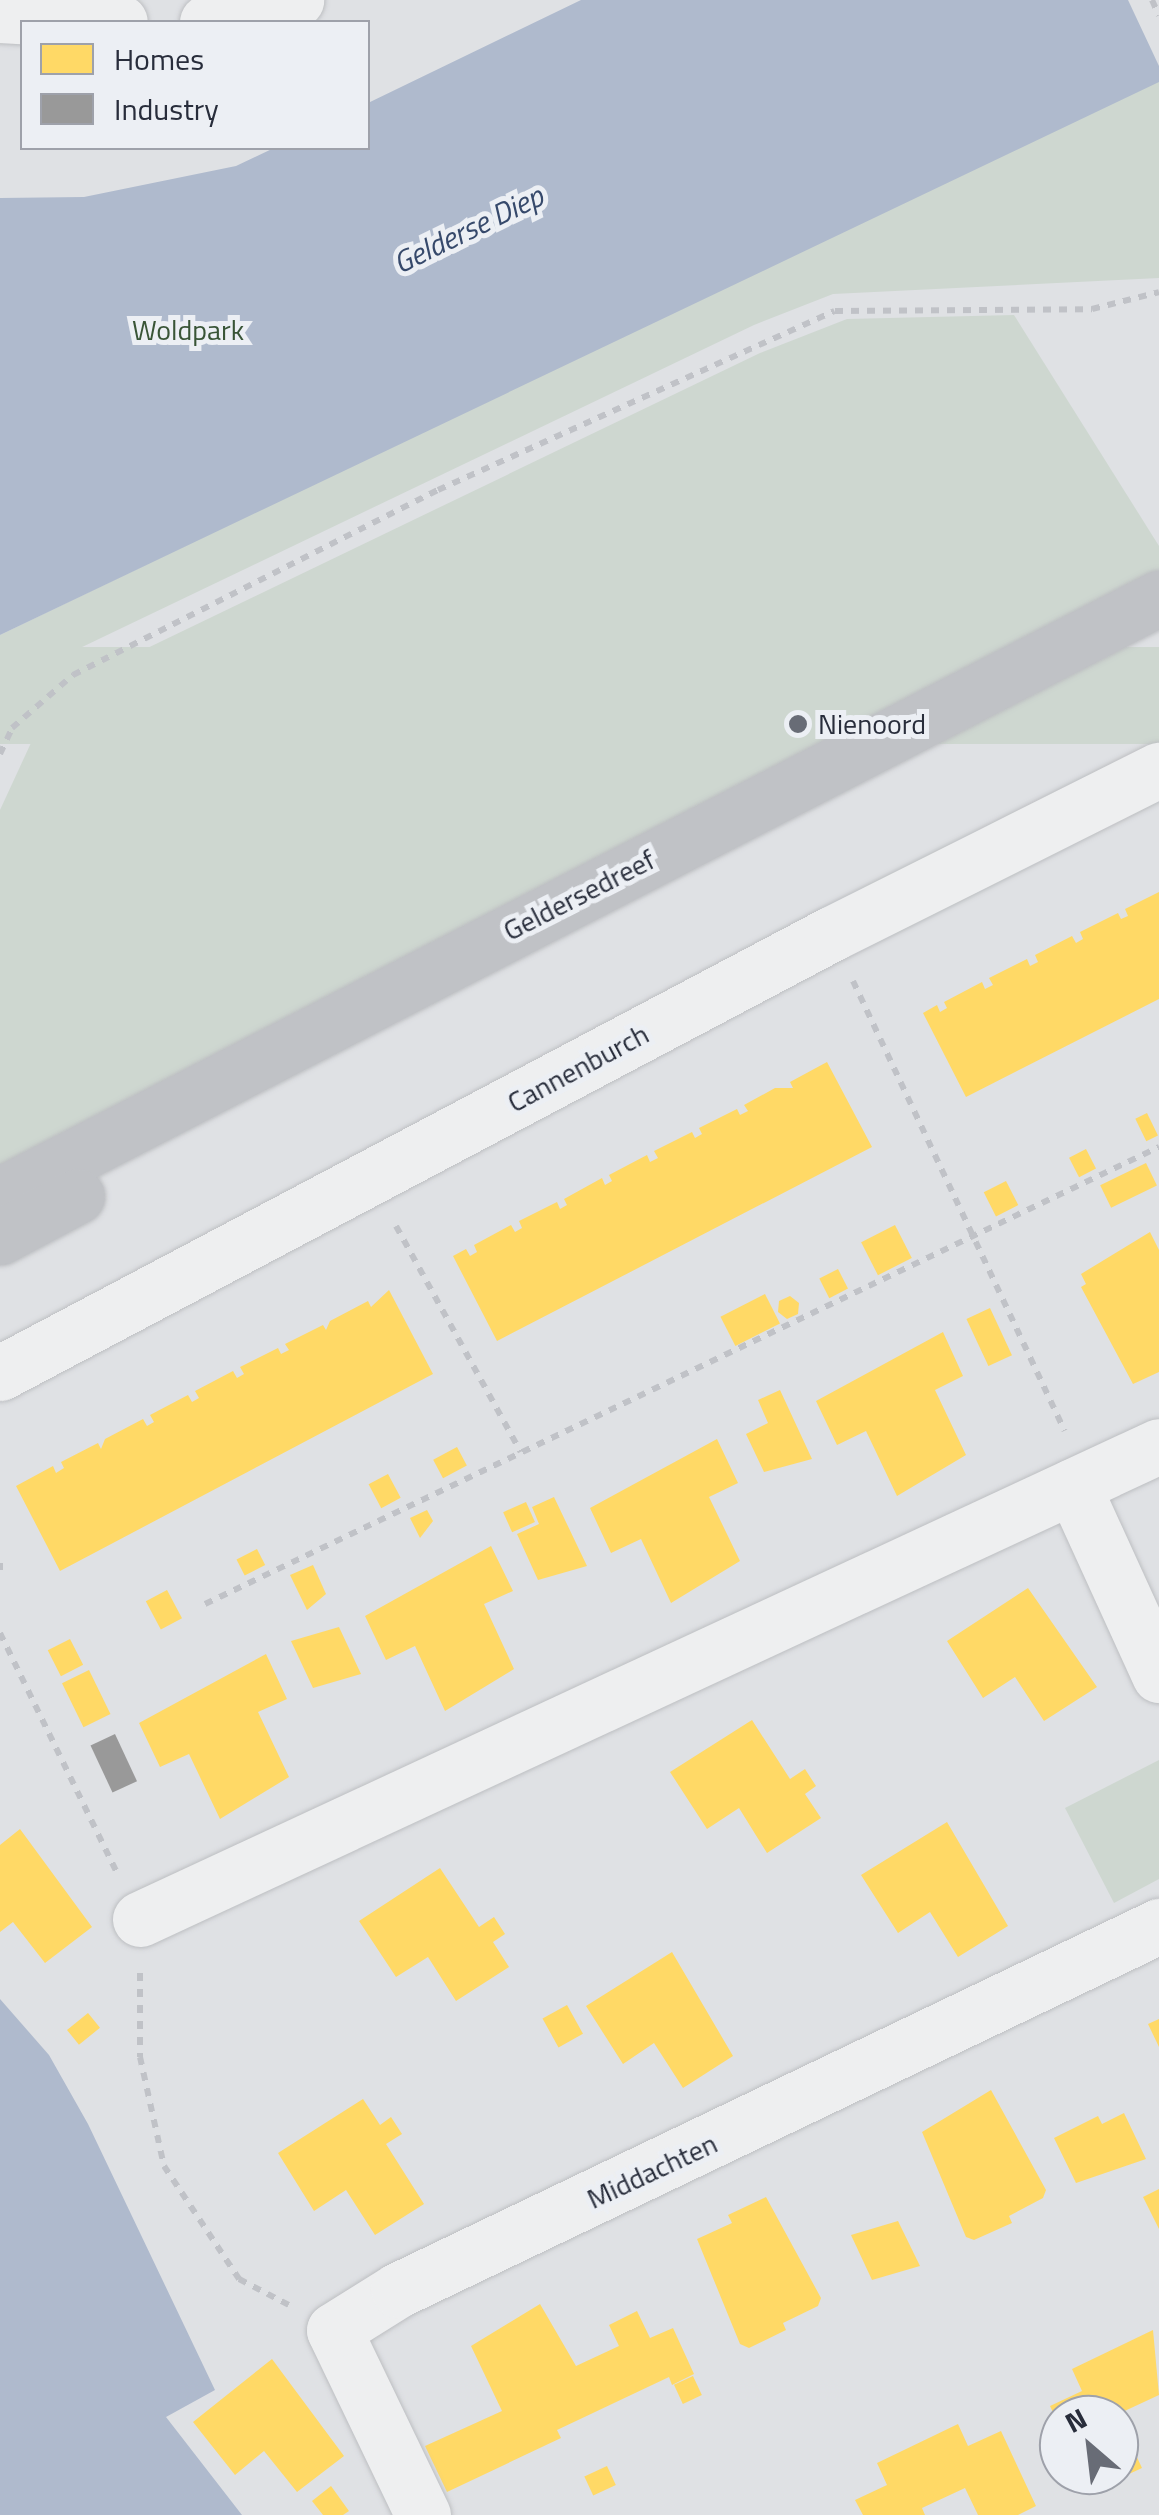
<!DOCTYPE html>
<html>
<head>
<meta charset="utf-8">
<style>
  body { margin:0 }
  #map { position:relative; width:1159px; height:2515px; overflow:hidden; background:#dfe1e4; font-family:"Titillium Web",sans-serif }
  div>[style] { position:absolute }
  .green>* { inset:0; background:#ced7d0; transform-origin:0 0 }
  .water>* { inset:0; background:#afbacd }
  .pier>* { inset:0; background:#dfe1e4 }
  .homes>* { inset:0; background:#ffd966; transform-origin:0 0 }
  .industry>* { inset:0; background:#999; transform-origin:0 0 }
  .path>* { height:6px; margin-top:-3px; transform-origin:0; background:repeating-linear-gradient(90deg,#c0c2c7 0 8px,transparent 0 16px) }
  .roads { filter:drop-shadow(0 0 2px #bdbfc2) drop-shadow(0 0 2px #bdbfc2) }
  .minor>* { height:55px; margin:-27.5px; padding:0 27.5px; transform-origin:27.5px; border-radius:27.5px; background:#eeeff0 }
  .secondary>* { height:55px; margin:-27.5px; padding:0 27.5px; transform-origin:27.5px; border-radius:27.5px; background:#c0c2c6 }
  .dots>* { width:28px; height:28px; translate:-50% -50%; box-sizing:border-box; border:5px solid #eceff4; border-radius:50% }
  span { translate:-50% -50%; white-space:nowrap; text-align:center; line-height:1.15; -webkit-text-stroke:10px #eceff4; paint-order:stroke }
  .park-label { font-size:28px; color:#395537 }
  .poi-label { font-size:28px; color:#282d3b }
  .left { translate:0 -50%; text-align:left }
  .street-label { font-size:28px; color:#282d3b }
  .water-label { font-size:30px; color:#36496b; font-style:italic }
  .legend { position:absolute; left:20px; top:20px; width:350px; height:130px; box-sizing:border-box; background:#eceff4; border:2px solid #9ea1aa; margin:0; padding:12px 18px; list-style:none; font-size:30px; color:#282d3b }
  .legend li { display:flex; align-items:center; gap:20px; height:50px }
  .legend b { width:50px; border:2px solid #9ea1aa }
  .north { position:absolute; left:1039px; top:2395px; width:100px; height:100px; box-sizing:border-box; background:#eceff4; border:2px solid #9ea1aa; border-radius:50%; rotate:332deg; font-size:28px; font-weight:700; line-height:40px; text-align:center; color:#282d3b }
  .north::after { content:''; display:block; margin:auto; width:35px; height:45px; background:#686c76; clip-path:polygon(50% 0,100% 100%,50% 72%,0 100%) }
</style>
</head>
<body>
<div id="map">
  <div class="green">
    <div style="clip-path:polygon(1159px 0,1159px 278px,833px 294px,754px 325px,55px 660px,0 724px,0 635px,395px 445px)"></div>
    <div style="clip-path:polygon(1014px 315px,1159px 546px,1159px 588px,0 1181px,0 810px,49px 704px,108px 667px,760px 353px,847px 319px)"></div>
    <div style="left:1159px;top:647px;width:97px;height:1311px;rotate:90deg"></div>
    <div style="clip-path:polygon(1159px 1760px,1159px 1879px,1114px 1903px,1065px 1808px)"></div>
  </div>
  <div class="water">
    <div style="clip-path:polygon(581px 0,1159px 0,1159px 82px,0 635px,0 198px,84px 197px,236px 166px,274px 148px,368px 148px,368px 103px)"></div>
    <div style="clip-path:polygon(0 1999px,49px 2055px,88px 2124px,215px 2390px,166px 2417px,242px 2515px,0 2515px)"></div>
  </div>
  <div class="pier">
    <div style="clip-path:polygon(1128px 0,1159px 0,1159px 66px)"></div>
  </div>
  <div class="homes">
    <div style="clip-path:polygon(1159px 892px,1159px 999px,966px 1097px,923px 1013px,937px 1005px,940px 1012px,947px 1008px,944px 1002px,982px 982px,985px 989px,993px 985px,989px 978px,1027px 959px,1030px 966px,1038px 962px,1035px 955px,1072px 936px,1076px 943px,1083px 939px,1080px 932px,1118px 913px,1121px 919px,1128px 916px,1125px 909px)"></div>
    <div style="clip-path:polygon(827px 1062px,872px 1147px,497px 1341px,453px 1256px,466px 1249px,470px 1256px,477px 1252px,474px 1245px,511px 1225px,515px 1232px,522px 1228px,519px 1221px,557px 1202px,560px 1209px,567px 1205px,564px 1199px,602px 1178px,605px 1185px,612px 1181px,609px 1175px,647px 1155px,650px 1162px,658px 1158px,654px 1151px,692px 1132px,695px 1138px,702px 1134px,699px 1128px,737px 1109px,740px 1115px,748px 1111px,744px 1105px,775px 1088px,793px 1088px,790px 1082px)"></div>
    <div style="left:1147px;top:1113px;width:25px;height:13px;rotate:64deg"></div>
    <div style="left:1086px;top:1149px;width:22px;height:19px;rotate:63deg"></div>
    <div style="left:1146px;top:1163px;width:25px;height:51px;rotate:64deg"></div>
    <div style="left:1006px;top:1181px;width:27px;height:25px;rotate:63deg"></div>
    <div style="left:895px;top:1225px;width:37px;height:38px;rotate:63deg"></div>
    <div style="clip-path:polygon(1150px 1232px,1159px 1250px,1159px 1372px,1133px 1384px,1081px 1287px,1086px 1284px,1081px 1274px)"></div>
    <div style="left:838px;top:1269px;width:22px;height:21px;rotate:63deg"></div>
    <div style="clip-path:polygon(389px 1290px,433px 1374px,60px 1571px,16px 1486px,53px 1466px,56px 1473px,64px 1468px,61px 1462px,98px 1443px,101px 1449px,105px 1439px,143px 1419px,147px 1426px,154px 1422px,150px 1415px,188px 1395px,192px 1402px,199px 1398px,195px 1391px,233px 1371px,237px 1378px,244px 1374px,240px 1367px,278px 1348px,281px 1354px,289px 1350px,285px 1344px,323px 1325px,326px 1330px,330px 1321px,368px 1301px,371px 1307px)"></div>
    <div style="left:765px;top:1294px;width:33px;height:50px;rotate:63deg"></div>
    <div style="clip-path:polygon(790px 1296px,799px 1303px,798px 1314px,787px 1319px,778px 1312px,779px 1301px)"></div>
    <div style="left:990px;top:1308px;width:52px;height:26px;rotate:65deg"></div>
    <div style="clip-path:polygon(943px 1332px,963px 1376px,935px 1390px,966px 1455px,897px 1496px,866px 1431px,837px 1445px,816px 1401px)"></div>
    <div style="clip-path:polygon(780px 1390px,812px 1459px,764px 1472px,746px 1434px,768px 1423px,758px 1400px)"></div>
    <div style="clip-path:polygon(717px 1439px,738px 1483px,709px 1497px,740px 1561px,671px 1603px,641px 1539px,611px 1553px,590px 1508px)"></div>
    <div style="left:457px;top:1447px;width:21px;height:27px;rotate:62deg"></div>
    <div style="left:388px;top:1474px;width:27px;height:22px;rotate:62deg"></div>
    <div style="clip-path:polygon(554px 1497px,587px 1566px,538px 1580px,517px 1534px,539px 1524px,532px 1507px)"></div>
    <div style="left:526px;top:1502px;width:22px;height:25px;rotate:66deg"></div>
    <div style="clip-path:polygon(427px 1510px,433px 1521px,420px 1538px,410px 1518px)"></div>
    <div style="clip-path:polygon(491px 1546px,513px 1591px,484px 1604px,514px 1669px,445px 1711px,415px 1646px,386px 1660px,365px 1616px)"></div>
    <div style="left:257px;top:1549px;width:18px;height:23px;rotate:63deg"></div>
    <div style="clip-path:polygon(313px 1565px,326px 1594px,307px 1610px,290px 1575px)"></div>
    <div style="clip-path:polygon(1028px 1588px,1097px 1687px,1044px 1721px,1015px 1677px,983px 1698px,947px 1641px)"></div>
    <div style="left:167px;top:1590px;width:32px;height:24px;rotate:62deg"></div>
    <div style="clip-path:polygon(339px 1627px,361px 1674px,313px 1688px,291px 1641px)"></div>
    <div style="left:70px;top:1639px;width:29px;height:25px;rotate:63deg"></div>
    <div style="clip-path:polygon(266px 1654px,287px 1699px,258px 1712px,289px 1777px,220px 1819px,189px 1754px,160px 1767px,139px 1723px)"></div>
    <div style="left:89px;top:1670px;width:49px;height:30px;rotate:64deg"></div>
    <div style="clip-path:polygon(752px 1720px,790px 1779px,805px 1769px,816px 1786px,805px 1794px,821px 1818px,767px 1853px,739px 1808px,707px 1829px,670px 1772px)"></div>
    <div style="clip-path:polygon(947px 1822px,1008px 1926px,958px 1957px,930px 1912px,898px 1933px,861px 1875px)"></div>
    <div style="clip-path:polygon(20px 1829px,92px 1927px,45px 1963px,13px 1922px,0 1932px,0 1845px)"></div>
    <div style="clip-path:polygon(440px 1868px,479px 1927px,494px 1917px,505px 1934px,493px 1942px,509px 1967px,456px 2001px,428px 1957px,396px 1977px,359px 1921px)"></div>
    <div style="clip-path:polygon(672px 1952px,733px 2056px,683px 2088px,654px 2043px,623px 2064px,586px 2006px)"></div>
    <div style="left:567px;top:2005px;width:33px;height:28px;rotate:61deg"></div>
    <div style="left:88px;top:2013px;width:19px;height:27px;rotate:51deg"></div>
    <div style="clip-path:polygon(1159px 2019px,1159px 2047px,1148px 2024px)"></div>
    <div style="clip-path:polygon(991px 2090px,1046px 2190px,1043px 2198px,1009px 2216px,1012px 2223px,974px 2240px,966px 2237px,922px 2132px)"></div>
    <div style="clip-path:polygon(363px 2099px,380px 2125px,391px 2117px,402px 2134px,386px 2144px,424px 2204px,375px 2235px,346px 2190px,314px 2211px,278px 2153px)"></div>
    <div style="clip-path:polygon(1124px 2113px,1146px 2159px,1076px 2183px,1054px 2138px,1098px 2116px,1102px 2124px)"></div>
    <div style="clip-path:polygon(1159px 2189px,1159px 2229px,1143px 2197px)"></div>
    <div style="clip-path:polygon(766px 2197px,821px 2298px,818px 2306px,783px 2323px,786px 2330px,749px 2348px,740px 2344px,697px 2239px,732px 2223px,728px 2215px)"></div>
    <div style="clip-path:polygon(898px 2221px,920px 2266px,872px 2280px,851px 2235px)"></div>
    <div style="clip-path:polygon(540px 2304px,576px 2366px,619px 2346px,609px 2325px,637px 2311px,650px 2338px,673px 2328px,694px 2374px,672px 2385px,669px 2377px,557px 2430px,561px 2438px,447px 2492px,425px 2446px,502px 2411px,471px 2346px)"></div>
    <div style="clip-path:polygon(1153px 2330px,1159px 2395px,1116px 2415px,1059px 2415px,1059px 2425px,1050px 2406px,1082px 2391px,1072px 2369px)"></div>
    <div style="clip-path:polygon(272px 2359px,344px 2456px,297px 2492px,264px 2451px,235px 2475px,193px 2422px)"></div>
    <div style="left:693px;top:2376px;width:21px;height:21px;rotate:65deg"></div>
    <div style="clip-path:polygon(1119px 2419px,1142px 2468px,1114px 2481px,1111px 2475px,1119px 2475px)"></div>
    <div style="clip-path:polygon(958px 2424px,968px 2446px,1001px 2431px,1036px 2506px,1018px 2515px,978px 2515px,965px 2488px,922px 2508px,925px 2515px,863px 2515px,855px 2500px,887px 2485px,877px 2463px)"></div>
    <div style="left:607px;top:2466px;width:21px;height:25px;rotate:65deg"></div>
    <div style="clip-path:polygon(331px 2486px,349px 2511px,343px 2515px,323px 2515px,312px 2501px)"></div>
  </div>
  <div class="industry">
    <div style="left:115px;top:1734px;width:52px;height:27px;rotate:65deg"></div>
  </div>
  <div class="path">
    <div style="left:1152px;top:0;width:17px;rotate:66deg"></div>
    <div style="left:0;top:754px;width:29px;rotate:-65deg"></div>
    <div style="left:12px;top:728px;width:81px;rotate:-41deg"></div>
    <div style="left:73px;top:675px;width:409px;rotate:-26.9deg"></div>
    <div style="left:438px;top:490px;width:435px;rotate:-24.3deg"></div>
    <div style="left:835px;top:311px;width:257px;rotate:-0.4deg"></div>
    <div style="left:1092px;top:309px;width:69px;rotate:-14.2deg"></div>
    <div style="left:853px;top:981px;width:497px;rotate:64.8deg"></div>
    <div style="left:396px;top:1226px;width:258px;rotate:61.1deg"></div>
    <div style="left:0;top:1563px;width:7px;rotate:90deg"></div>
    <div style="left:205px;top:1604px;width:1058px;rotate:-25.6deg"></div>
    <div style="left:0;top:1633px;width:265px;rotate:64deg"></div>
    <div style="left:140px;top:1973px;width:84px;rotate:90deg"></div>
    <div style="left:140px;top:2057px;width:112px;rotate:77.6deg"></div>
    <div style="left:164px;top:2166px;width:136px;rotate:56.4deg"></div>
    <div style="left:239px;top:2279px;width:56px;rotate:27.5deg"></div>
  </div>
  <div class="roads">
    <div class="minor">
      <div style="left:0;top:15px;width:120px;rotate:3.3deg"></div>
      <div style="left:207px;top:22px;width:92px;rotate:-13.9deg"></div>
      <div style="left:0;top:1373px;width:940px;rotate:-27.85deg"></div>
      <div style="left:831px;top:934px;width:367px;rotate:-26.6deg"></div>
      <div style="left:1073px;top:1486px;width:208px;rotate:65.5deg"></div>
      <div style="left:140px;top:1919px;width:1123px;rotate:-24.9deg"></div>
      <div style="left:423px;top:2515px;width:205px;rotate:-115.7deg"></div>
      <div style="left:334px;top:2330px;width:75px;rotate:-32deg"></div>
      <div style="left:398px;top:2290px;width:844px;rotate:-25.56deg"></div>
    </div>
    <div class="secondary">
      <div style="left:0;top:1195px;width:1304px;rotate:-27.25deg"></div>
      <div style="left:0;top:1237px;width:87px;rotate:-28deg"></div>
    </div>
  </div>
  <div class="dots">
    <div style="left:798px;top:724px;background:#686c76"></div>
  </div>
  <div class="park-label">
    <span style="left:188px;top:330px">Woldpark</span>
  </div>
  <div class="poi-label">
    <span class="left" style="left:818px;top:724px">Nienoord</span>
  </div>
  <div class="street-label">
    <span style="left:579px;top:895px;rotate:-27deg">Geldersedreef</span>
    <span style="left:578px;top:1068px;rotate:-28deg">Cannenburch</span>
    <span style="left:652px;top:2171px;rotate:-25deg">Middachten</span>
  </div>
  <div class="water-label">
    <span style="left:468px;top:229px;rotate:-26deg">Gelderse Diep</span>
  </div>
  <ul class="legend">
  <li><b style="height:28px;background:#ffd966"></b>Homes</li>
  <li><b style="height:28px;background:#999"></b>Industry</li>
  </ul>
  <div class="north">N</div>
</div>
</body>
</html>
